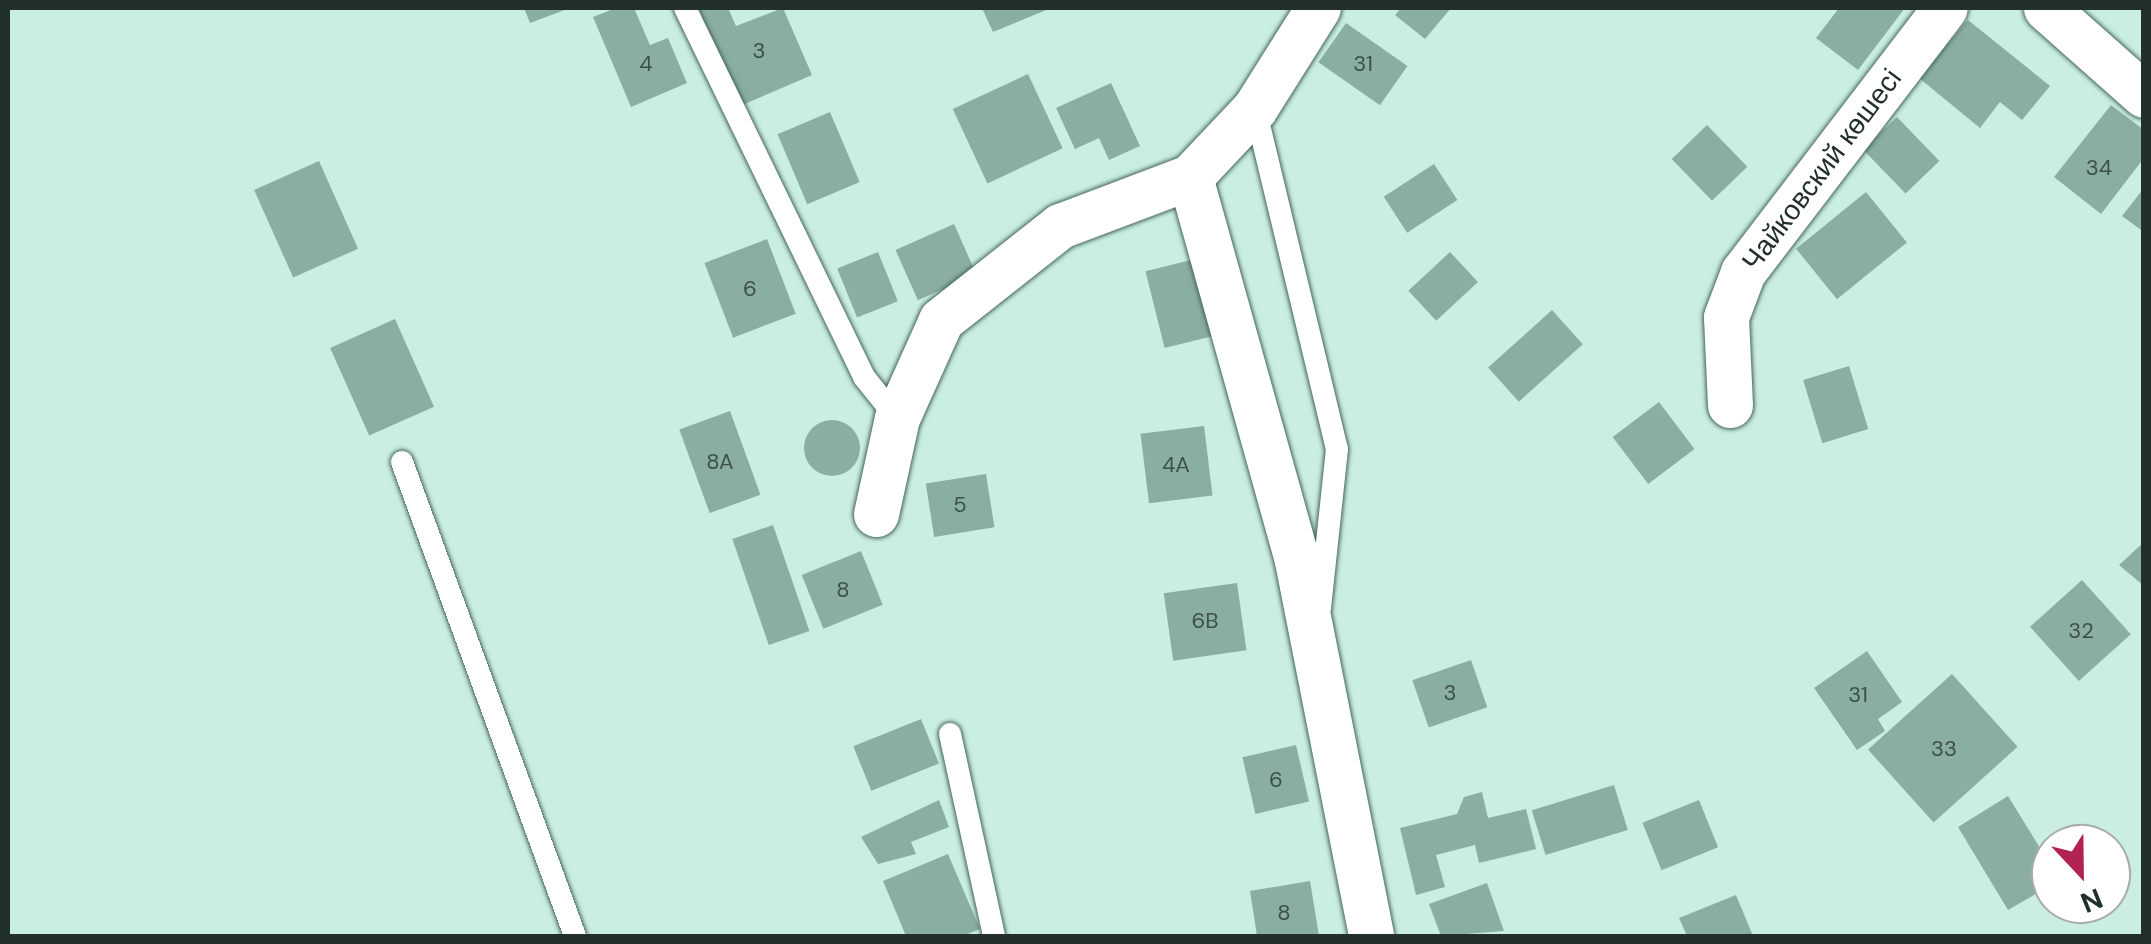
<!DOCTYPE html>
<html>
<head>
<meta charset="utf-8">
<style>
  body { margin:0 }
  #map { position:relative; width:2151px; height:944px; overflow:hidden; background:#caeee3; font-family:"DM Sans",sans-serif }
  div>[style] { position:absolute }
  .building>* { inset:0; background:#8baea3; transform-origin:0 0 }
  .round { border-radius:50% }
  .roads { filter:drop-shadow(0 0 2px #45655c) drop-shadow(0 0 2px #45655c) }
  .service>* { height:22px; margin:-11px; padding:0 11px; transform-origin:11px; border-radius:11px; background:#fff }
  .minor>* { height:45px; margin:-22.5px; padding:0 22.5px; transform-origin:22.5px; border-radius:22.5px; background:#fff }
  span { translate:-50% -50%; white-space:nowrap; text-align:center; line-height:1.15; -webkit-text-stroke:8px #fff; paint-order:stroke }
  .number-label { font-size:22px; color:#3c504a }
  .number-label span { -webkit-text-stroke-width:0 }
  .street-label { font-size:28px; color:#22302c }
  .frame { position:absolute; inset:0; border:10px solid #22302c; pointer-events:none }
  .north { position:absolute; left:2031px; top:824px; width:100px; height:100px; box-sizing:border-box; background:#fff; border:2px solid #a7acab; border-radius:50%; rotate:158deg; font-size:28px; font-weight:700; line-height:40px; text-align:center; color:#22302c }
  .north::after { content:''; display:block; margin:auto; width:35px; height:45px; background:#b22251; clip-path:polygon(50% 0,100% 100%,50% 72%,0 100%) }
</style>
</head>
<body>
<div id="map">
  <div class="building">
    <div style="clip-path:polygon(524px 8px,570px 8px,530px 23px)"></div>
    <div style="clip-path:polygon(616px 8px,634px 8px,650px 45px,668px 38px,687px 83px,631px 107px,593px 17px)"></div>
    <div style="clip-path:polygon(698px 8px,728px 8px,736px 26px,783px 8px,812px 75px,740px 106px)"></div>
    <div style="clip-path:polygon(982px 8px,1051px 8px,993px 32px)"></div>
    <div style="clip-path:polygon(1401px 8px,1451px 8px,1425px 39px,1395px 15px)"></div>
    <div style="clip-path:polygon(1839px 8px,1905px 8px,1858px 70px,1816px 38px)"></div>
    <div style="clip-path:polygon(1968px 20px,2050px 86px,2022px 120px,2000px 102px,1980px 128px,1919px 78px)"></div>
    <div style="left:1346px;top:23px;width:75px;height:48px;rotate:35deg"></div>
    <div style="left:1028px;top:74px;width:82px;height:83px;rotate:65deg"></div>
    <div style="clip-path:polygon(1111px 83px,1140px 146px,1109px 160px,1099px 138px,1075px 149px,1056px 108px)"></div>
    <div style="clip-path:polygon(2111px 105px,2144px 130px,2144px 158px,2101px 214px,2054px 177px)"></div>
    <div style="left:830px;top:112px;width:76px;height:57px;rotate:67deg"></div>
    <div style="left:1897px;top:117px;width:61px;height:47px;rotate:46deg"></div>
    <div style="left:1707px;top:125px;width:58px;height:49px;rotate:46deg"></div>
    <div style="left:319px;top:161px;width:96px;height:71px;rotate:66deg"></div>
    <div style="left:1434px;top:164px;width:43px;height:60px;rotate:57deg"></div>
    <div style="clip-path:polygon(2144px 188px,2144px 232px,2122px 216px)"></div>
    <div style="left:1866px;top:192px;width:65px;height:90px;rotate:51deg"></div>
    <div style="left:954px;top:224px;width:55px;height:64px;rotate:66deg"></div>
    <div style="left:767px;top:239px;width:80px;height:67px;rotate:69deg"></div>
    <div style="left:878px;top:252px;width:53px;height:44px;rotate:68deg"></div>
    <div style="left:1450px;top:252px;width:41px;height:57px;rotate:47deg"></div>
    <div style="left:1195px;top:259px;width:79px;height:51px;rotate:76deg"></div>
    <div style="left:1552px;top:310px;width:46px;height:86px;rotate:48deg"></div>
    <div style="left:395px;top:319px;width:96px;height:71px;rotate:66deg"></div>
    <div style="left:1849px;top:366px;width:66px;height:48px;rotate:73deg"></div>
    <div style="left:1659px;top:402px;width:59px;height:58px;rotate:53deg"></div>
    <div style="left:730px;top:411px;width:89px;height:54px;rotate:70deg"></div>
    <div class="round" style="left:804px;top:420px;width:56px;height:56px"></div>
    <div style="left:1204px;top:426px;width:70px;height:64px;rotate:83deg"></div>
    <div style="left:986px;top:474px;width:54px;height:61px;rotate:81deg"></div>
    <div style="left:773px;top:525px;width:112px;height:43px;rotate:71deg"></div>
    <div style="clip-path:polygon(2144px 542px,2144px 586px,2119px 565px)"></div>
    <div style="left:861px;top:551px;width:58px;height:64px;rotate:68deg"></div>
    <div style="left:2082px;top:580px;width:73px;height:70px;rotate:48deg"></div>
    <div style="left:1237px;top:583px;width:68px;height:74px;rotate:82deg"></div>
    <div style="clip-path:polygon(1867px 651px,1902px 702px,1878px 719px,1885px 731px,1857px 750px,1814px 688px)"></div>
    <div style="left:1471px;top:660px;width:50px;height:62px;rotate:71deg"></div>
    <div style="left:1952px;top:674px;width:98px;height:113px;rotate:48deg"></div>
    <div style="left:921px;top:719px;width:48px;height:73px;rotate:68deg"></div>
    <div style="left:1296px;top:745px;width:58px;height:55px;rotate:77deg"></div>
    <div style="left:1614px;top:785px;width:47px;height:86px;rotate:73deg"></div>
    <div style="clip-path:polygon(1482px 792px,1488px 818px,1526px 809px,1536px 849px,1479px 863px,1475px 845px,1436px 855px,1445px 887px,1416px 895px,1400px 828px,1457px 814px,1464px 797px)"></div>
    <div style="clip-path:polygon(2008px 796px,2051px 866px,2051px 885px,2008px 910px,1958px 827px)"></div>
    <div style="clip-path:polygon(939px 800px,949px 827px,911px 842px,916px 854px,878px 864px,861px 837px)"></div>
    <div style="left:1699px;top:800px;width:51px;height:61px;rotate:68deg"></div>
    <div style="clip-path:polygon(948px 854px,980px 929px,963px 936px,906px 936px,883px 881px)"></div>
    <div style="clip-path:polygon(1310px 881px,1319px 936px,1257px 936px,1250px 891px)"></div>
    <div style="clip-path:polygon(1487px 883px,1504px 931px,1441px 936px,1429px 904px)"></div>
    <div style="clip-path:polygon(1736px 895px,1753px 936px,1687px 936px,1679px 918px)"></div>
  </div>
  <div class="roads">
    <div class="service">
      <div style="left:685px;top:8px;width:410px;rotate:64.1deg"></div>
      <div style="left:864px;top:377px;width:53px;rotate:51.2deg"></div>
      <div style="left:1255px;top:108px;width:351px;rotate:76.5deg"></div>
      <div style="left:1337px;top:449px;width:160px;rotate:96.1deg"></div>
      <div style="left:402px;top:462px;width:505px;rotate:69.95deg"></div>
      <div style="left:950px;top:734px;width:207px;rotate:77.7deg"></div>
    </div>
    <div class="minor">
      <div style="left:2046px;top:8px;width:131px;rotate:41.6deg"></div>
      <div style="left:1190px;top:177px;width:399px;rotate:74.4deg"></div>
      <div style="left:1297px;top:561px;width:382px;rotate:78.8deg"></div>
      <div style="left:1730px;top:405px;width:88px;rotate:-92.6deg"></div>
      <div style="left:1726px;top:317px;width:48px;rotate:-69.3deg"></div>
      <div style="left:1743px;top:272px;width:332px;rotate:-52.6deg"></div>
      <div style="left:876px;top:514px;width:98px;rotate:-77.7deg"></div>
      <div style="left:897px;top:418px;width:107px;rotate:-65.8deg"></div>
      <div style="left:941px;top:320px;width:152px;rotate:-38.3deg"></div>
      <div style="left:1060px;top:226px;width:139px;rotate:-20.7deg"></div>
      <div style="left:1190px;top:177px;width:95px;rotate:-46.7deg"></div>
      <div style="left:1255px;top:108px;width:118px;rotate:-57.8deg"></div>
    </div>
  </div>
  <div class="number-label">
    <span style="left:759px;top:51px">3</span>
    <span style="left:646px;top:64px">4</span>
    <span style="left:1363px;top:64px">31</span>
    <span style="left:2099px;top:168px">34</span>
    <span style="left:750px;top:289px">6</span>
    <span style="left:720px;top:462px">8A</span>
    <span style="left:1176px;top:465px">4A</span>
    <span style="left:960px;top:505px">5</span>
    <span style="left:843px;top:590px">8</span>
    <span style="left:1205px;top:621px">6B</span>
    <span style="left:2081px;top:631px">32</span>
    <span style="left:1450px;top:693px">3</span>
    <span style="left:1858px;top:695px">31</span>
    <span style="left:1944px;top:749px">33</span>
    <span style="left:1276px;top:780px">6</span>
    <span style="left:1284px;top:913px">8</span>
  </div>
  <div class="street-label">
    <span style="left:1822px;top:170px;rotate:-53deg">Чайковский көшесі</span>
  </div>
  <div class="frame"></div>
  <div class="north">N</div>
</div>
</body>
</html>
